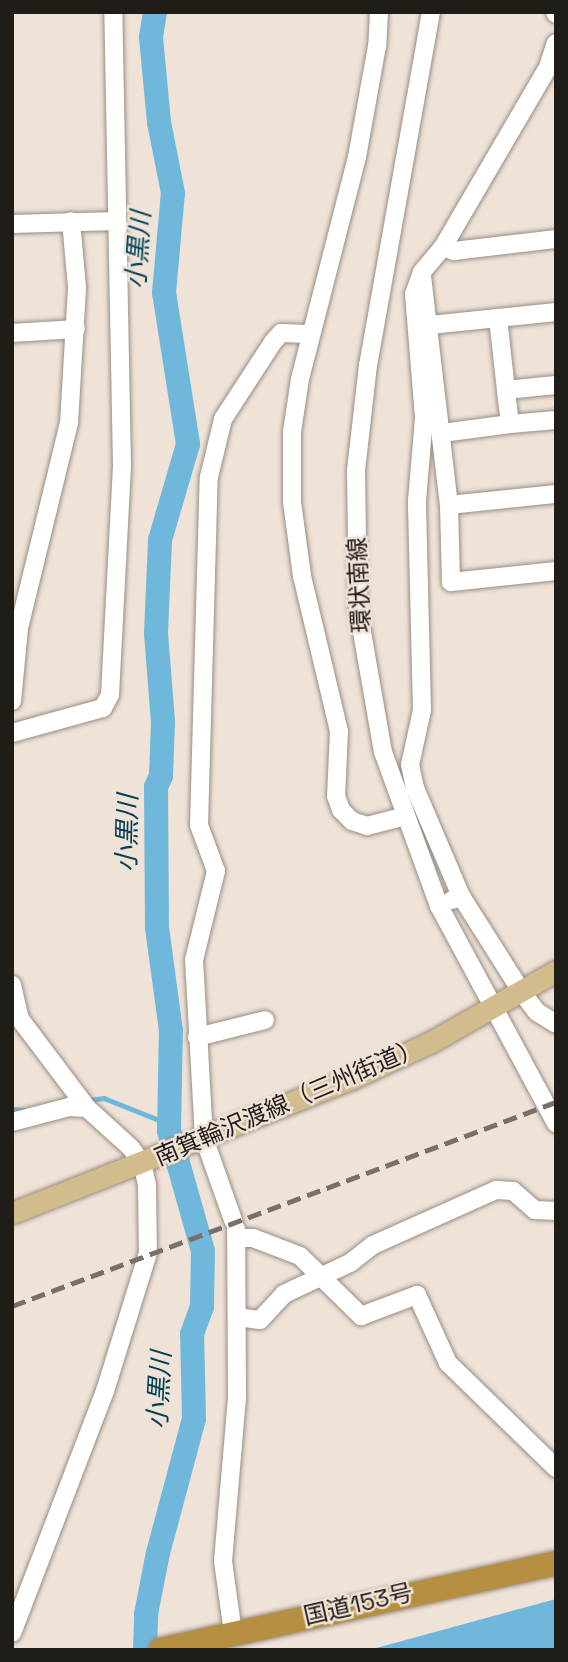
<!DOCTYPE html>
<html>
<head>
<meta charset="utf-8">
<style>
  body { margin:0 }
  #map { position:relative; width:568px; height:1662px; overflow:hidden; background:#efe2d7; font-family:"Space Grotesk","Noto Sans JP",sans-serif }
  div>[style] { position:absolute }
  .water>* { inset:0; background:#70b8db }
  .stream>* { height:4.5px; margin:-2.25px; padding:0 2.25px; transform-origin:2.25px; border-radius:2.25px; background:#70b8db }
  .river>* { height:24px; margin:-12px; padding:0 12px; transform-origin:12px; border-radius:12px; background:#70b8db }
  .roads { filter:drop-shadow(0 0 2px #988d83) drop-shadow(0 0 2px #988d83) }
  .minor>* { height:18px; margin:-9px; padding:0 9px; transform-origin:9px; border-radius:9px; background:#fff }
  .major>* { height:21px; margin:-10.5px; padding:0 10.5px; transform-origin:10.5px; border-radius:10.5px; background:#d3bc8c }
  .highway>* { height:24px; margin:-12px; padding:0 12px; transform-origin:12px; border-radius:12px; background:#b68f40 }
  .rail>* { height:4.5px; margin-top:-2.25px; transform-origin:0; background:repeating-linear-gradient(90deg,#787069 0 14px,transparent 0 21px) }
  span { translate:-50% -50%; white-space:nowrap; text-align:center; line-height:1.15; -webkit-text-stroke:5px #efe2d7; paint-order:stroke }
  .street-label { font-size:24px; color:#201c18 }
  .water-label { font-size:26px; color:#004159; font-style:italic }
  .frame { position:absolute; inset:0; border:14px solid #201c18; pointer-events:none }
</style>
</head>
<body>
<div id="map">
  <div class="water">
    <div style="clip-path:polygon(556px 1599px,556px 1650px,369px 1650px)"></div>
  </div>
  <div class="stream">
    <div style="left:88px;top:1100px;width:16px;rotate:-7deg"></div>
    <div style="left:104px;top:1098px;width:70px;rotate:21.8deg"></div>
    <div style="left:12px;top:1109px;width:12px;rotate:5deg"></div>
  </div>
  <div class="river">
    <div style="left:145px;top:1650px;width:36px;rotate:-88deg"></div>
    <div style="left:146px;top:1614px;width:62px;rotate:-78.9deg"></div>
    <div style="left:158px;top:1553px;width:139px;rotate:-75deg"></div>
    <div style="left:194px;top:1419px;width:85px;rotate:-91.3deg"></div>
    <div style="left:192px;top:1334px;width:29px;rotate:-70deg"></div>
    <div style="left:202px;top:1307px;width:56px;rotate:-89deg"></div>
    <div style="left:203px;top:1251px;width:125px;rotate:-105.8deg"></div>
    <div style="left:169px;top:1131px;width:100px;rotate:-88.9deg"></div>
    <div style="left:171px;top:1031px;width:105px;rotate:-97.7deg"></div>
    <div style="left:157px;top:927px;width:140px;rotate:-90.4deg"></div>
    <div style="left:156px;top:787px;width:12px;rotate:-66deg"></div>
    <div style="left:161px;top:776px;width:54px;rotate:-87.9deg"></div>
    <div style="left:163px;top:722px;width:89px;rotate:-94.5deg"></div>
    <div style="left:156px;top:633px;width:93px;rotate:-87.5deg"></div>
    <div style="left:160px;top:540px;width:100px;rotate:-73.7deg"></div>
    <div style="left:188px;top:444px;width:153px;rotate:-99deg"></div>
    <div style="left:164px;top:293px;width:100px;rotate:-84.9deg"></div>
    <div style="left:173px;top:193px;width:72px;rotate:-101.2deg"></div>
    <div style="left:159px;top:122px;width:85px;rotate:-95.4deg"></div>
    <div style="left:151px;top:37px;width:25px;rotate:-81deg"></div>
  </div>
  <div class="roads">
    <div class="minor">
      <div style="left:379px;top:12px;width:34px;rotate:93deg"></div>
      <div style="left:377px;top:46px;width:113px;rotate:100.2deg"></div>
      <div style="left:357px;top:157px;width:229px;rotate:104.4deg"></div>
      <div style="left:300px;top:379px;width:54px;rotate:98.6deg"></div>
      <div style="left:292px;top:432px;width:70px;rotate:90deg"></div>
      <div style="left:292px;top:502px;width:75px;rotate:82.3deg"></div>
      <div style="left:302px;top:576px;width:159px;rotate:76.6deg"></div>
      <div style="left:339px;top:731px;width:65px;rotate:92.6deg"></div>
      <div style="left:336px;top:796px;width:15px;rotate:70deg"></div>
      <div style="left:341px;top:810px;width:16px;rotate:45deg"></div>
      <div style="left:352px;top:821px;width:16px;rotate:18deg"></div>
      <div style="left:367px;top:826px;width:40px;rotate:-14.4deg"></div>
      <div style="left:431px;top:12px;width:359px;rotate:100.1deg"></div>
      <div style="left:368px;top:365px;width:106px;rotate:96.5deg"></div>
      <div style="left:356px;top:470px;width:139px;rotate:89.2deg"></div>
      <div style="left:358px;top:609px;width:145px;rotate:80.1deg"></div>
      <div style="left:383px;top:752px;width:164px;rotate:70deg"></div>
      <div style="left:439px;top:906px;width:247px;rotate:61.7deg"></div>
      <div style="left:555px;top:12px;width:2px;rotate:63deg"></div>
      <div style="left:12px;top:224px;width:104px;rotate:-1.7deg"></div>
      <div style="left:443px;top:247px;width:12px;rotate:20deg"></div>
      <div style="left:454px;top:251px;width:103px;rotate:-6.7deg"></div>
      <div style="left:422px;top:276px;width:231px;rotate:83.3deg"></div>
      <div style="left:449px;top:505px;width:77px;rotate:88.5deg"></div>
      <div style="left:451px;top:582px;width:106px;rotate:-6deg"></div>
      <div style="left:498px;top:318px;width:72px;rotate:83.7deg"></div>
      <div style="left:430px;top:325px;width:127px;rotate:-5.9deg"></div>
      <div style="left:12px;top:333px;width:64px;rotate:-3.6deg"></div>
      <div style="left:510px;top:424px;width:46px;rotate:-5deg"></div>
      <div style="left:442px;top:433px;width:69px;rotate:-7.5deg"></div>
      <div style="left:510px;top:424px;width:34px;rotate:-97deg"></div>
      <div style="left:506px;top:390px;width:50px;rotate:-5.7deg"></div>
      <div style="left:449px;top:505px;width:108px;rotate:-5.9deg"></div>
      <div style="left:12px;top:701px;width:73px;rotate:-84.5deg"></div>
      <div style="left:19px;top:628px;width:211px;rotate:-76.3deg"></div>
      <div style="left:69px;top:423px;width:136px;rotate:-86.6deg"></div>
      <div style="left:77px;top:287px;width:66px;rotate:-95.2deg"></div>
      <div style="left:12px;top:733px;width:94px;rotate:-15.4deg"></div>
      <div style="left:103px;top:708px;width:15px;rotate:-62deg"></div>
      <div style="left:110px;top:695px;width:230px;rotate:-87deg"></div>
      <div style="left:122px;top:465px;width:453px;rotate:-91.1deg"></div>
      <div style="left:461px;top:896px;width:117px;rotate:-113.1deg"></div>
      <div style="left:415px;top:788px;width:24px;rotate:-102deg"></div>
      <div style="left:410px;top:765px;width:56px;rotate:-77.7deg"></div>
      <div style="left:422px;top:710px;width:209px;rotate:-91.4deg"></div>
      <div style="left:417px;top:501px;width:83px;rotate:-85.2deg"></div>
      <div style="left:424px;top:418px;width:124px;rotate:-94.6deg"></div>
      <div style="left:414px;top:294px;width:23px;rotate:-70deg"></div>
      <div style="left:422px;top:272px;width:33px;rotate:-50deg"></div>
      <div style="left:443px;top:247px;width:208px;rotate:-59.7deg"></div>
      <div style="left:548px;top:67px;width:25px;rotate:-72deg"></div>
      <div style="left:452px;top:900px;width:10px;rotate:-24deg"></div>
      <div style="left:461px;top:896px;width:112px;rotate:57.7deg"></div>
      <div style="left:521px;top:991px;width:26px;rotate:53deg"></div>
      <div style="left:537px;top:1012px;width:22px;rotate:32deg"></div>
      <div style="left:12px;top:985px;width:35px;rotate:77deg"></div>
      <div style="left:20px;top:1019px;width:111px;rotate:53deg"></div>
      <div style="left:197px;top:1037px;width:70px;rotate:-14deg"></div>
      <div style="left:12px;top:1122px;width:59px;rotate:-14.7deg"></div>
      <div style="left:69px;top:1107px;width:18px;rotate:3deg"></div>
      <div style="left:87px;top:1108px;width:59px;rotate:42.3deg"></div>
      <div style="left:131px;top:1148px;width:19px;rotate:54deg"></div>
      <div style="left:142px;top:1163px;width:23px;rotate:77deg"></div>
      <div style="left:147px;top:1185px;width:68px;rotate:89.2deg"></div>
      <div style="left:148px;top:1253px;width:145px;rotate:107.3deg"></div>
      <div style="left:105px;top:1391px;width:259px;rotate:111deg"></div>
      <div style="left:233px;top:1220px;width:87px;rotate:-109.5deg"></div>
      <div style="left:204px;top:1138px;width:178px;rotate:-93.2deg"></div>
      <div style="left:194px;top:960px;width:92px;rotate:-76.1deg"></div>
      <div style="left:216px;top:871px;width:49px;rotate:-110.3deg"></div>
      <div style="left:199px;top:825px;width:348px;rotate:-88.4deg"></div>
      <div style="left:209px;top:477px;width:60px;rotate:-76.4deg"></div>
      <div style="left:223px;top:419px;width:92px;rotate:-57deg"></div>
      <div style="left:273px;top:342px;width:12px;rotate:-48deg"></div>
      <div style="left:281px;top:333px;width:27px;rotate:2deg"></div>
      <div style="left:238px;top:1238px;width:15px"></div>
      <div style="left:253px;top:1238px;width:50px;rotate:21deg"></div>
      <div style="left:300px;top:1256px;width:86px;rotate:44.5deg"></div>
      <div style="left:361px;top:1316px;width:60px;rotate:-20.6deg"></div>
      <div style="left:417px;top:1295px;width:75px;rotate:65.5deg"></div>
      <div style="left:448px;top:1363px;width:151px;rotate:44.2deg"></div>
      <div style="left:238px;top:1317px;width:22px;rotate:8deg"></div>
      <div style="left:260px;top:1320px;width:35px;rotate:-47deg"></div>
      <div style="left:284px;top:1294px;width:73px;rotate:-25.2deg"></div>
      <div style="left:350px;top:1263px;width:29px;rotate:-38deg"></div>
      <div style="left:373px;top:1245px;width:135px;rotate:-24.1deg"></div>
      <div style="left:496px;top:1190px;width:17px;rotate:3deg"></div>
      <div style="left:513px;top:1191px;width:29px;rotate:41deg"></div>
      <div style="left:535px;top:1210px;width:21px;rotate:3deg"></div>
      <div style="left:233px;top:1633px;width:73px;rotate:-97.9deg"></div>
      <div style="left:223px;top:1561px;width:164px;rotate:-85.1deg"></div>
      <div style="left:237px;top:1398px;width:169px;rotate:-90.3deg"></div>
    </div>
    <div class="major">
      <div style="left:12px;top:1213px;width:365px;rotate:-21.6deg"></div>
      <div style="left:351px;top:1079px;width:88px;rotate:-24.8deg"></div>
      <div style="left:431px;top:1042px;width:144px;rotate:-29.6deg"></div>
    </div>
    <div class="highway">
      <div style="left:161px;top:1650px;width:404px;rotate:-12.4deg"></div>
    </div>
  </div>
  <div class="rail">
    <div style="left:12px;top:1306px;width:581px;rotate:-20.56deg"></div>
  </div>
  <div class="street-label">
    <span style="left:359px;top:585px;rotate:-93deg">環状南線</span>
    <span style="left:288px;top:1102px;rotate:-23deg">南箕輪沢渡線（三州街道）</span>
    <span style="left:358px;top:1604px;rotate:-13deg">国道153号</span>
  </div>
  <div class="water-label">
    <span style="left:139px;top:250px;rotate:-86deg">小黒川</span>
    <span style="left:128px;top:833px;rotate:-89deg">小黒川</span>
    <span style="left:160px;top:1390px;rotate:-87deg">小黒川</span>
  </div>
  <div class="frame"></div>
</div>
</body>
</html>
